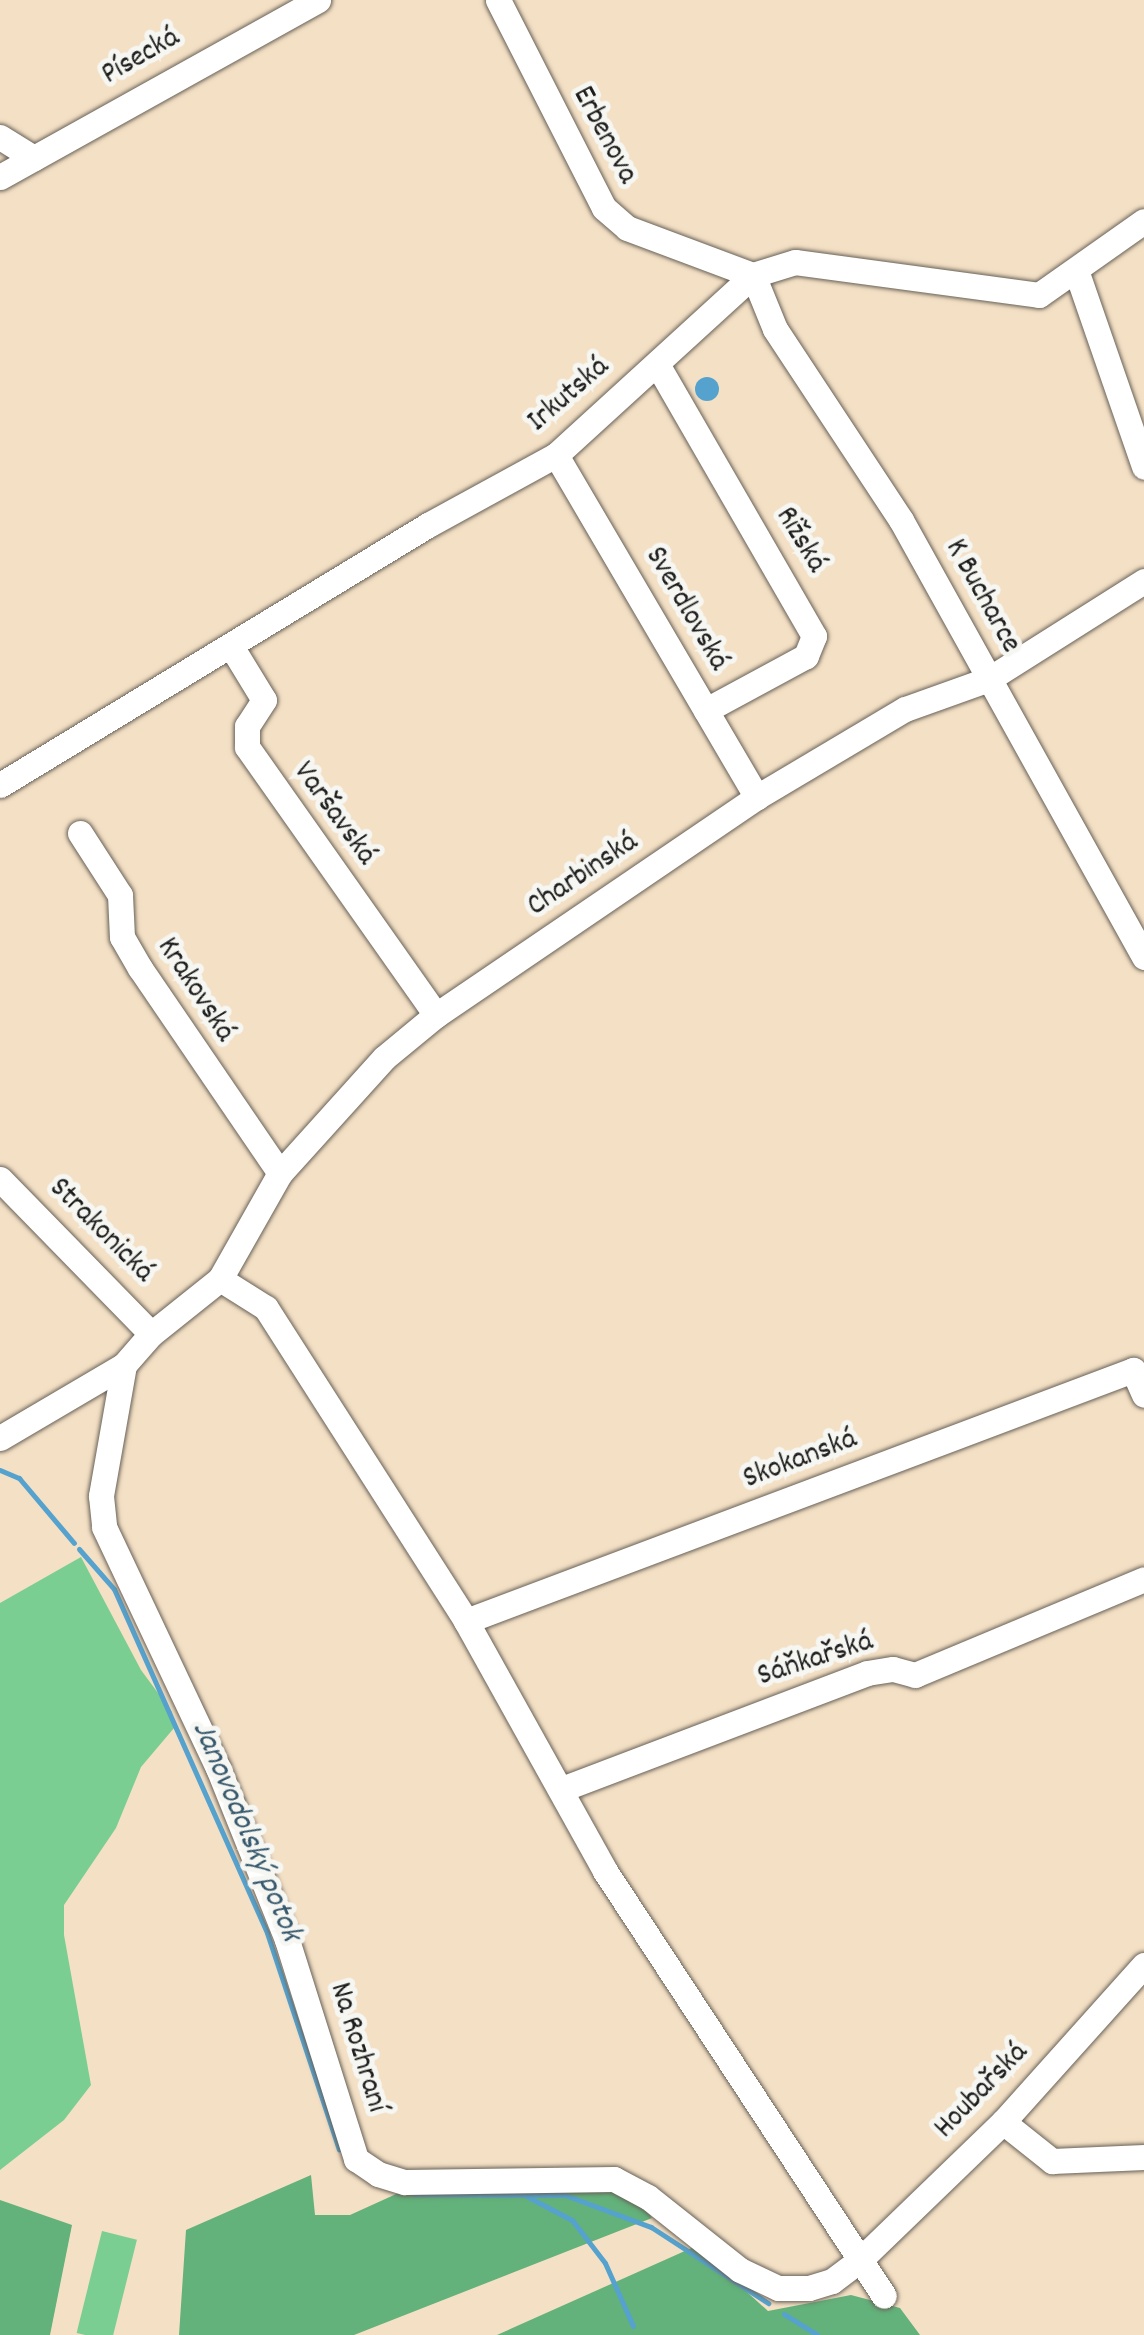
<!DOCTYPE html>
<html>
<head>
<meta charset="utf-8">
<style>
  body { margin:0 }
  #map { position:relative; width:1144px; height:2335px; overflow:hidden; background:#f4e0c5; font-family:Dekko,sans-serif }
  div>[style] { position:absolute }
  .green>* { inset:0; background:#7ace91; transform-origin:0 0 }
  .forest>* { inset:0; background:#63b17b }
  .water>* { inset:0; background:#56a2ce }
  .round { border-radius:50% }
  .stream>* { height:5px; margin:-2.5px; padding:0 2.5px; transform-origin:2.5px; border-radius:2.5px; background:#56a2ce }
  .roads { filter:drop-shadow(0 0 2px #686157) drop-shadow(0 0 2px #686157) }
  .minor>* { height:25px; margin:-12.5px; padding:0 12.5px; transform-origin:12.5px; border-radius:12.5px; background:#fff }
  span { translate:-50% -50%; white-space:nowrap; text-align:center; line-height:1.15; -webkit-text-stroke:10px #f6f6f2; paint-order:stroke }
  .street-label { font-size:30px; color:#1c1c1c }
  .water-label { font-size:32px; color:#36586c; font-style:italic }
</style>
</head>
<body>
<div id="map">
  <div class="green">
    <div style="clip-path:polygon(81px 1557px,141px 1670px,172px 1712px,174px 1728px,141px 1767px,116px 1828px,64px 1905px,64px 1935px,91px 2085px,64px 2120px,0 2170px,0 1603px)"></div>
    <div style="left:102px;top:2231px;width:36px;height:105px;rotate:14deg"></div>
  </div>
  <div class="forest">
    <div style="clip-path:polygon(311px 2175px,315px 2215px,350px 2215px,405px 2190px,600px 2185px,639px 2199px,652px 2218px,354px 2335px,179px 2335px,186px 2230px)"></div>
    <div style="clip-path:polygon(0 2200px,72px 2225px,50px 2335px,0 2335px)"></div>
    <div style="clip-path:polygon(696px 2246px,768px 2311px,851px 2295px,900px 2308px,920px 2335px,497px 2335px)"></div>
  </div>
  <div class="water">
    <div class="round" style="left:695px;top:377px;width:24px;height:24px"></div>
  </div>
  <div class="stream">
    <div style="left:0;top:1470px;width:21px;rotate:23deg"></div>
    <div style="left:19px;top:1478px;width:85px;rotate:49.8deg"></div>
    <div style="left:79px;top:1549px;width:53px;rotate:48.8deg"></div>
    <div style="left:114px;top:1589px;width:376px;rotate:66deg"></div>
    <div style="left:267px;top:1933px;width:228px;rotate:71.6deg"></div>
    <div style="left:414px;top:2194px;width:151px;rotate:0.4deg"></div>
    <div style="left:565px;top:2195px;width:92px;rotate:20.4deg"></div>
    <div style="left:651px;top:2227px;width:140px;rotate:33deg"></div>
    <div style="left:528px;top:2197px;width:50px;rotate:27.6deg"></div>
    <div style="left:572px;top:2220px;width:54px;rotate:52.5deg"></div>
    <div style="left:605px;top:2263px;width:69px;rotate:66deg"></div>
    <div style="left:784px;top:2314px;width:39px;rotate:32deg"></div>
  </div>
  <div class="roads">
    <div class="minor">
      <div style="left:498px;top:0;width:233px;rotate:63deg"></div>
      <div style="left:604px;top:208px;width:30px;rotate:41deg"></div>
      <div style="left:627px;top:228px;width:134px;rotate:20.5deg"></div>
      <div style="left:0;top:137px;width:40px;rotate:32deg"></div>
      <div style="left:0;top:177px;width:364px;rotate:-29.1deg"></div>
      <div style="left:1077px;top:273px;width:205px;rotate:70.9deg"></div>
      <div style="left:753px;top:275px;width:58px;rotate:67.8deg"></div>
      <div style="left:775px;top:329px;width:229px;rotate:56.6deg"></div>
      <div style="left:901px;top:520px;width:500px;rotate:60.92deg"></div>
      <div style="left:657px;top:364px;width:314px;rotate:60deg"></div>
      <div style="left:814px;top:636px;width:22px;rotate:112deg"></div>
      <div style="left:806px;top:656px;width:114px;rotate:151.6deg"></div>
      <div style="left:556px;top:455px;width:397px;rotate:59.6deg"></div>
      <div style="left:1144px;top:581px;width:183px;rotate:147.7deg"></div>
      <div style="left:989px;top:679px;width:89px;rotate:160.3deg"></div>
      <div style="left:905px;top:709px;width:172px;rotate:149.3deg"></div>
      <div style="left:757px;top:797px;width:388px;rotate:145.8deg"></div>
      <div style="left:436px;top:1015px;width:67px;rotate:140.4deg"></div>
      <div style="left:384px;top:1058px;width:155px;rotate:132.1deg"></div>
      <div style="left:280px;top:1173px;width:122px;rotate:119.5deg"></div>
      <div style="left:220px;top:1279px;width:88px;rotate:141.4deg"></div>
      <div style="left:151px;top:1334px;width:41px;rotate:131.1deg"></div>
      <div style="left:124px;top:1365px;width:133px;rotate:100deg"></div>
      <div style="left:101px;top:1496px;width:31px;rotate:84deg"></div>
      <div style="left:104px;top:1527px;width:267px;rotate:64.7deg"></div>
      <div style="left:218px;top:1768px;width:185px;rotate:68.1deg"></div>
      <div style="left:287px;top:1940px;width:230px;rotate:72.5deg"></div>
      <div style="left:356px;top:2159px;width:27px;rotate:34deg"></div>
      <div style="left:378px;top:2174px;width:28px;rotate:17deg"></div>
      <div style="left:405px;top:2182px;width:209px;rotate:-0.8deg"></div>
      <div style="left:614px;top:2179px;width:38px;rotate:28deg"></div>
      <div style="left:648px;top:2197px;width:117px;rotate:38.4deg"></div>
      <div style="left:740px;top:2270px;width:42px;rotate:25.3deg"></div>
      <div style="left:778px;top:2288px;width:31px"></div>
      <div style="left:809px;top:2288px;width:24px;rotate:-17deg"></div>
      <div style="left:832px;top:2281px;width:38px;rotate:-37deg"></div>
      <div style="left:862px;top:2258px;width:196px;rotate:-44deg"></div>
      <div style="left:1003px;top:2122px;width:211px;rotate:-48.1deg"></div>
      <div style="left:231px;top:646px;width:63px;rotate:58.6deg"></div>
      <div style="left:264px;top:700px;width:31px;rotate:123deg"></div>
      <div style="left:247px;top:726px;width:21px;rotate:90deg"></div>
      <div style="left:247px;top:747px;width:328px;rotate:54.8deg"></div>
      <div style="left:0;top:785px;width:501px;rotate:-31.28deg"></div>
      <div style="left:428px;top:525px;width:146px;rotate:-28.7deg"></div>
      <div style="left:556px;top:455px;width:267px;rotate:-42.4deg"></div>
      <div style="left:753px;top:275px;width:44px;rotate:-17.2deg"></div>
      <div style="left:795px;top:262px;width:246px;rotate:7.7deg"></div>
      <div style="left:1039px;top:295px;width:128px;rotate:-35.2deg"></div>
      <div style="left:80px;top:833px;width:74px;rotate:57.2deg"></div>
      <div style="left:120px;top:895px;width:42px;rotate:87.3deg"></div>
      <div style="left:122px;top:937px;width:36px;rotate:60deg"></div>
      <div style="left:140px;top:968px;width:248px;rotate:55.7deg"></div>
      <div style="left:0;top:1179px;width:216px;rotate:45.7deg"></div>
      <div style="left:220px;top:1279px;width:54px;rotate:32.2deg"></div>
      <div style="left:266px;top:1308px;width:371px;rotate:57.4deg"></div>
      <div style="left:466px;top:1621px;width:286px;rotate:60.9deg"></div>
      <div style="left:605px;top:1871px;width:508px;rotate:56.72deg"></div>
      <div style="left:0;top:1438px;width:144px;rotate:-30.5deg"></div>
      <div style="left:466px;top:1621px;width:713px;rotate:-20.62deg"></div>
      <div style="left:1133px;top:1370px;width:27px;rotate:66deg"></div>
      <div style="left:562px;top:1789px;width:326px;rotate:-20.8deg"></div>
      <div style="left:867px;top:1673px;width:26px;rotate:-9deg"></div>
      <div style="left:893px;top:1669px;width:23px;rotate:15deg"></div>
      <div style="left:915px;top:1675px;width:248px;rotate:-22.7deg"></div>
      <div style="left:1003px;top:2122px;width:63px;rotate:38.5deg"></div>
      <div style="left:1052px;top:2161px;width:92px;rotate:-2.5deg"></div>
    </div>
  </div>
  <div class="street-label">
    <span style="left:142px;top:58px;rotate:-30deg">Písecká</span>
    <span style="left:603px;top:136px;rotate:62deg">Erbenova</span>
    <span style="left:570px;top:396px;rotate:-41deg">Irkutská</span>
    <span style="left:799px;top:541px;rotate:59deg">Rižská</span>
    <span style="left:981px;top:597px;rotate:61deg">K Bucharce</span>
    <span style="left:685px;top:610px;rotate:60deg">Sverdlovská</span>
    <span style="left:333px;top:815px;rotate:54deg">Varšavská</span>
    <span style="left:584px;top:876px;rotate:-34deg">Charbinská</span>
    <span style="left:194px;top:991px;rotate:57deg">Krakovská</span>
    <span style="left:100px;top:1232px;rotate:45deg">Strakonická</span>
    <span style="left:801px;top:1461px;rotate:-21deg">Skokanská</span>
    <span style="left:816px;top:1661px;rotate:-18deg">Sáňkařská</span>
    <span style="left:356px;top:2048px;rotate:73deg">Na Rozhraní</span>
    <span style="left:983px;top:2092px;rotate:-46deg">Houbařská</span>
  </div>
  <div class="water-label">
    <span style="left:245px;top:1832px;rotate:67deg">Janovodolský potok</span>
  </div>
</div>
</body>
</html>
